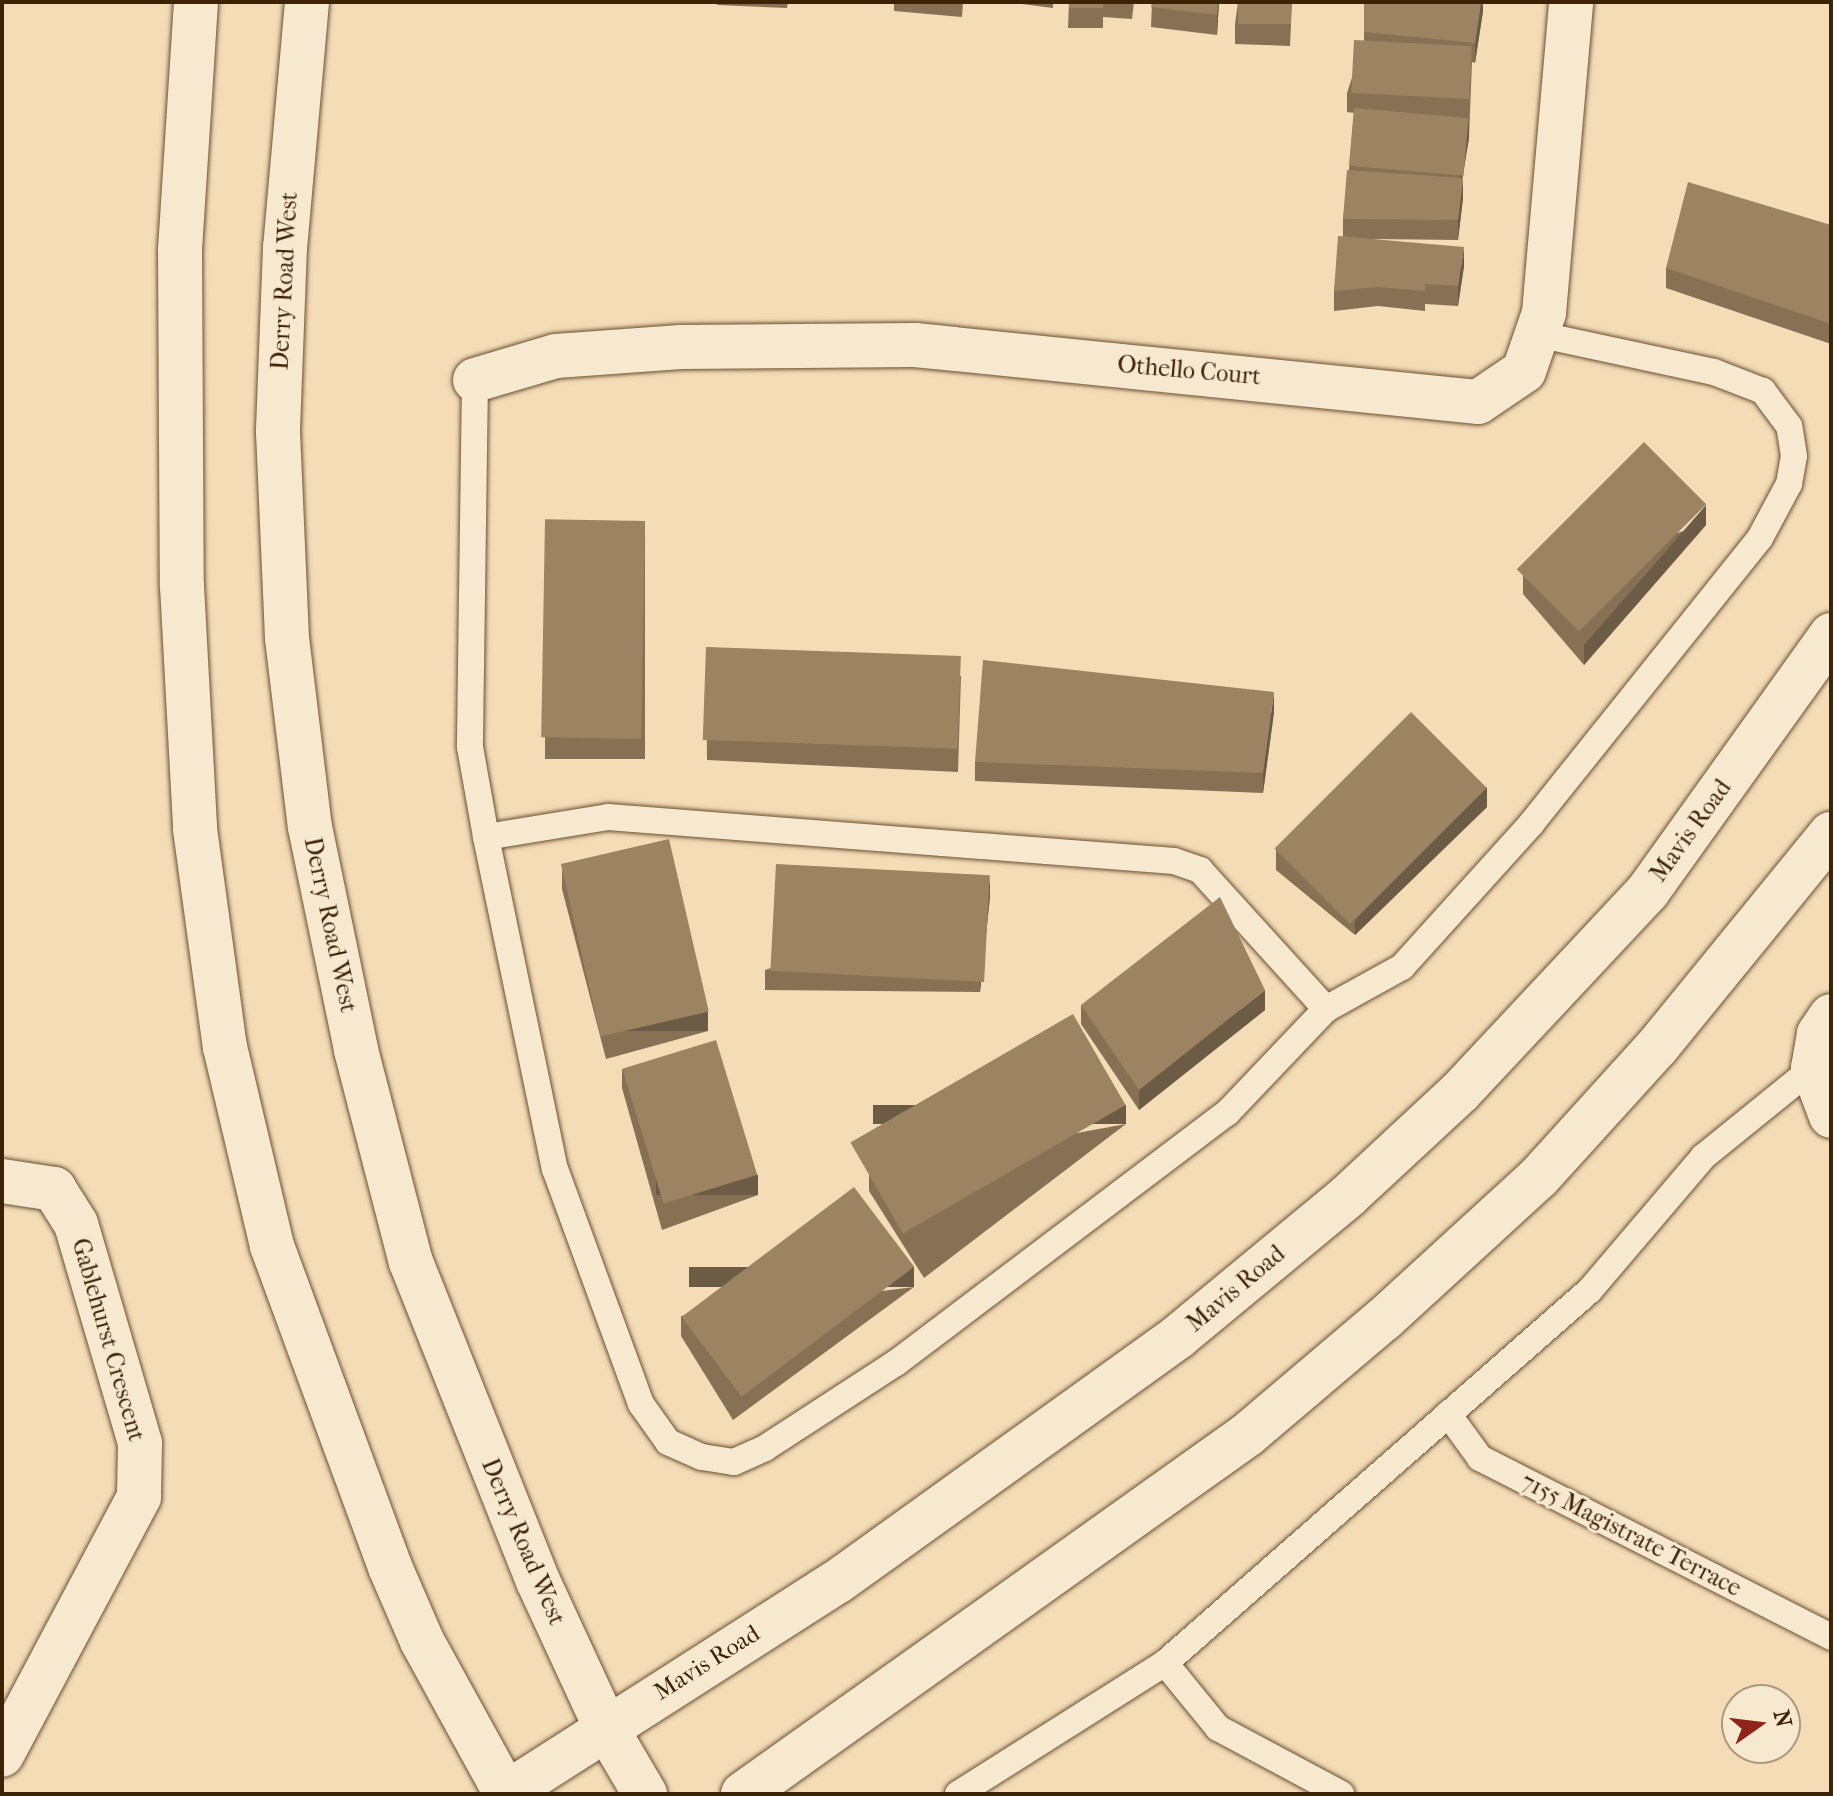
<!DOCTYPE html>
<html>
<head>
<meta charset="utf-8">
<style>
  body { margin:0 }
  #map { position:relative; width:1833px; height:1796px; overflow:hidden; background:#f3dcb6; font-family:"IM FELL French Canon",serif }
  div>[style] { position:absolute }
  .roads { filter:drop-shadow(0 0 2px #6b5032) drop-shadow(0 0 2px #6b5032) }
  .service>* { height:26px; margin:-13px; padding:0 13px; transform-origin:13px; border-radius:13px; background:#f7e8d0 }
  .minor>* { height:44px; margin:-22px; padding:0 22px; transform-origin:22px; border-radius:22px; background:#f7e8d0 }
  .secondary>* { height:44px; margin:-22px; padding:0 22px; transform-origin:22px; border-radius:22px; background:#f7e8d0 }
  .wall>* { inset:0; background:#867154; transform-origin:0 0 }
  .shaded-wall>* { inset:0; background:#6d5c45; transform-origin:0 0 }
  .building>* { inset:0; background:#9c8362; transform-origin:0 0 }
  span { translate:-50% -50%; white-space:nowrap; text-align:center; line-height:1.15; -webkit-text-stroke:6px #f7e8d0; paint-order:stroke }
  .street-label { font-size:24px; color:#3e2206 }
  .frame { position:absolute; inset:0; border:4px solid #3e2206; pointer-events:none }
  .north { position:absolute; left:1721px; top:1684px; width:80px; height:80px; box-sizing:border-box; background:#f7e8d0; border:2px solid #ad997f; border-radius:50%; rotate:76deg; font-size:22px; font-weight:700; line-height:32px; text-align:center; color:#3e2206 }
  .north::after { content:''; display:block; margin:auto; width:28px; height:36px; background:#8f2418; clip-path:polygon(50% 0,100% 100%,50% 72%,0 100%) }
</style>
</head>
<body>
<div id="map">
  <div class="roads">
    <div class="service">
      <div style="left:475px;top:380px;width:367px;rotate:90.8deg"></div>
      <div style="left:470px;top:747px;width:91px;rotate:79.9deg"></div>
      <div style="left:486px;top:837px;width:339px;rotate:78.3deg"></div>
      <div style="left:555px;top:1169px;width:250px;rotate:69.9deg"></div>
      <div style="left:641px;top:1404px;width:47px;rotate:54.6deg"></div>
      <div style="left:668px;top:1442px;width:37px;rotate:24deg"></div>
      <div style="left:702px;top:1457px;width:32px;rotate:9deg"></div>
      <div style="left:734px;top:1462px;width:34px;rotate:-24deg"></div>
      <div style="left:765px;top:1448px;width:156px;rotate:-33deg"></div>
      <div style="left:896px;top:1363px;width:415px;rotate:-37.1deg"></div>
      <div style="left:1227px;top:1113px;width:144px;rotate:-46.4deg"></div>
      <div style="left:486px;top:837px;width:124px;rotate:-9.3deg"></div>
      <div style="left:608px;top:817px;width:568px;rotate:4.45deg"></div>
      <div style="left:1174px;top:861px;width:28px;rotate:19deg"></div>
      <div style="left:1200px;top:870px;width:188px;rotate:47.8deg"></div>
      <div style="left:1326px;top:1009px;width:87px;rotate:-28.9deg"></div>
      <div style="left:1402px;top:967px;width:193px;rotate:-47.9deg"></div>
      <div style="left:1531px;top:824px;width:366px;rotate:-51.3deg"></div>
      <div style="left:1760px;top:538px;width:61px;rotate:-61.8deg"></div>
      <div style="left:1789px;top:484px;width:28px;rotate:-80deg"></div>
      <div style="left:1794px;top:456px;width:30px;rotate:-99deg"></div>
      <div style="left:1789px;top:426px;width:44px;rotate:-126.6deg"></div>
      <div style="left:1763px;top:391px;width:53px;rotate:-158.8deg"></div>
      <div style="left:1714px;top:372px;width:182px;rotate:-167.9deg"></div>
      <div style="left:1448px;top:1414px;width:54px;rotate:54deg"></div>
      <div style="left:1480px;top:1458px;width:394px;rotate:27deg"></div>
      <div style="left:1165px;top:1663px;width:84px;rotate:50.8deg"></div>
      <div style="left:1218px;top:1728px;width:140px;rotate:28.2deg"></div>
      <div style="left:958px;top:1794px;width:245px;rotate:-32.3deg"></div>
      <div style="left:1165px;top:1663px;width:565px;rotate:-41.27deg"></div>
      <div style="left:1590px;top:1290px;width:175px;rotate:-49.6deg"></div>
      <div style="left:1703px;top:1157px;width:141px;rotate:-39deg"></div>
    </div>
    <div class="minor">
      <div style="left:475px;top:380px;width:84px;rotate:-16.5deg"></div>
      <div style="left:556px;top:356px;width:125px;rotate:-4.1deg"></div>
      <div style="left:681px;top:347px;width:234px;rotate:-0.5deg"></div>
      <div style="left:915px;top:345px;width:566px;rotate:5.78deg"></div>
      <div style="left:1478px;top:402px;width:55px;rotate:-34deg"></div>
      <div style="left:1524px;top:371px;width:61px;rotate:-71deg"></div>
      <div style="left:1544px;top:313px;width:312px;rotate:-85deg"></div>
      <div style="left:1831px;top:1016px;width:22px;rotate:124deg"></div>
      <div style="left:1819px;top:1034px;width:35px;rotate:100deg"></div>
      <div style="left:1813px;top:1068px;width:51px;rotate:69.4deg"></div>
      <div style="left:2px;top:1181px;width:53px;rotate:8.7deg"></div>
      <div style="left:54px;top:1189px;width:41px;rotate:57.8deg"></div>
      <div style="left:76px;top:1224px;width:228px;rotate:73.7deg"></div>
      <div style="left:140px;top:1443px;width:54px;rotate:91.1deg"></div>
      <div style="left:139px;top:1497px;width:292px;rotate:118deg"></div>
    </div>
    <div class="secondary">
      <div style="left:196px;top:2px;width:250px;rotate:93.7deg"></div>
      <div style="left:180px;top:251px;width:335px;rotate:89.7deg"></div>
      <div style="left:182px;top:586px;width:243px;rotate:86.9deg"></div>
      <div style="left:195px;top:829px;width:220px;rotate:82.2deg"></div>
      <div style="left:225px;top:1047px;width:204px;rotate:76.7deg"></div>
      <div style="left:272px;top:1246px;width:342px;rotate:69.8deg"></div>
      <div style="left:390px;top:1567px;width:81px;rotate:66.6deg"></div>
      <div style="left:422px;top:1641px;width:175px;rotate:61.2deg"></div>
      <div style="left:307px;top:2px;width:246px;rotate:95.1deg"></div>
      <div style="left:285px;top:247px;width:185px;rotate:92.2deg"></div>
      <div style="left:278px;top:432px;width:206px;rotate:87.5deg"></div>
      <div style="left:287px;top:638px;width:190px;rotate:83.1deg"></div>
      <div style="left:310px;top:827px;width:228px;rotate:78.3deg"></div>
      <div style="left:356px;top:1050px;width:219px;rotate:75.5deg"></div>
      <div style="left:411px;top:1262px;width:343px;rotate:68.3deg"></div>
      <div style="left:538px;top:1581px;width:160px;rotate:65.2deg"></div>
      <div style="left:605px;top:1726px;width:79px;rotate:59.5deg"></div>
      <div style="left:505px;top:1794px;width:394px;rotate:-32.6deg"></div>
      <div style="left:837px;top:1582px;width:421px;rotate:-35.7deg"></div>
      <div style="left:1179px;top:1336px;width:219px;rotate:-39.6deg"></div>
      <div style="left:1348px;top:1196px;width:153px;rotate:-42.9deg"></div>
      <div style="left:1460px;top:1092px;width:275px;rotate:-46.9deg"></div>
      <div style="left:1648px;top:891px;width:315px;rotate:-54.4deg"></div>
      <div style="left:743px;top:1794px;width:619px;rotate:-35.46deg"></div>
      <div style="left:1247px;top:1435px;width:180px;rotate:-40.3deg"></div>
      <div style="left:1384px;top:1319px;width:210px;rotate:-42.5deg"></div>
      <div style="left:1539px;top:1177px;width:176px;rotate:-47.8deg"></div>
      <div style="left:1657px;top:1047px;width:275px;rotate:-50.8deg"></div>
    </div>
  </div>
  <div class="wall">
    <div style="clip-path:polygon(717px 2px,788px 2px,787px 8px,717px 5px)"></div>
    <div style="clip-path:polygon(894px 2px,963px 2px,962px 17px,894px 11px)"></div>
    <div style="clip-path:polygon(1006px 2px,1053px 2px,1053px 8px)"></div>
    <div style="clip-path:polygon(1069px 2px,1134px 2px,1132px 19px,1103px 17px,1103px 28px,1068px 28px)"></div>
    <div style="clip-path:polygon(1152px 2px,1219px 2px,1217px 35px,1151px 27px)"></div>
    <div style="clip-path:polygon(1238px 2px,1292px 2px,1290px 46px,1235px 44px,1235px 24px)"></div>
    <div style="clip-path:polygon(1364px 2px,1483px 2px,1483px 11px,1475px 63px,1472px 62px,1469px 138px,1462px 178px,1463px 198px,1458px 240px,1373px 239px,1464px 266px,1458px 306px,1425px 304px,1425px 311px,1378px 306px,1334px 311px,1334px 291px,1343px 236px,1343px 219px,1349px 170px,1354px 113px,1347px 112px,1347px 93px,1364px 40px)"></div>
    <div style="clip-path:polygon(1831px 225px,1831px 344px,1666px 288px,1666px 268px)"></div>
    <div style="left:645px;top:521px;width:238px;height:100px;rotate:90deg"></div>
    <div style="clip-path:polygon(1706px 525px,1584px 665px,1523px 594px,1523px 575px)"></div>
    <div style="clip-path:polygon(706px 647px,961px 676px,958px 772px,707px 760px)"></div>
    <div style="clip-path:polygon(1274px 712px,1263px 793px,975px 781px,975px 762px)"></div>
    <div style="clip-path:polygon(1487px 807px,1355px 935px,1276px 870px,1276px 850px)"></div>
    <div style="clip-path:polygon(562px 869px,708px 1031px,606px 1059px,562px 889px)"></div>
    <div style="clip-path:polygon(990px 896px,980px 992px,765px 990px,765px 970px)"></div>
    <div style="clip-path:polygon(1081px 1005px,1265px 1010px,1139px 1110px,1081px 1024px)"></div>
    <div style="clip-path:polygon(622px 1069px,758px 1195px,662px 1230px,622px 1088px)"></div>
    <div style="clip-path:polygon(1126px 1124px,924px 1278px,869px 1191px,869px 1171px)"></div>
    <div style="clip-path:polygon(914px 1287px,733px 1420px,681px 1336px,681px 1316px)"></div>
  </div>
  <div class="shaded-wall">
    <div style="clip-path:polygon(1218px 2px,1219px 2px,1217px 35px,1217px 15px)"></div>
    <div style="clip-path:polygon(1481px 2px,1483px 2px,1483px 11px,1475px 63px,1475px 43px)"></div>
    <div style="clip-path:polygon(1469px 118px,1469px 138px,1460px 193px,1460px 173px)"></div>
    <div style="clip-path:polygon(1463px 178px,1463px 198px,1458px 240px,1458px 220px)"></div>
    <div style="clip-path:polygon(1464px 247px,1464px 266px,1458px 306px,1458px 286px)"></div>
    <div style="clip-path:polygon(1706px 505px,1706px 525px,1584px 665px,1584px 645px)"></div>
    <div style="clip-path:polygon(1274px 692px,1274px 712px,1263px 793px,1263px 773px)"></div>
    <div style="clip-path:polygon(1487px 787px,1487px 807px,1355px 935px,1355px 915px)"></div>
    <div style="clip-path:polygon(990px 876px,990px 896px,980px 992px,980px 972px)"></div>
    <div style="clip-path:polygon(1265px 990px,1265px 1010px,1139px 1110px,1139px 1090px)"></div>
    <div style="left:708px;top:1012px;width:19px;height:106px;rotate:90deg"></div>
    <div style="left:1126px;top:1105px;width:19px;height:253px;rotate:90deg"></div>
    <div style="left:758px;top:1175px;width:20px;height:102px;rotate:90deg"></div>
    <div style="left:914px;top:1267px;width:20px;height:225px;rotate:90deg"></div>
  </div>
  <div class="building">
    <div style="left:1069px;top:2px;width:34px;height:6px"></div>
    <div style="clip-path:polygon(1152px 2px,1218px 2px,1217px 15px,1151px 7px)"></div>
    <div style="left:1238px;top:2px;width:53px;height:22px"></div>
    <div style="clip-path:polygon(1364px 2px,1481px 2px,1475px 43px,1364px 32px)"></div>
    <div style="left:1354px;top:40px;width:118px;height:53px;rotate:3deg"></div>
    <div style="left:1354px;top:108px;width:115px;height:58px;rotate:5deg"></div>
    <div style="clip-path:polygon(1347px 170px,1463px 178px,1458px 220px,1343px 219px)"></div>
    <div style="clip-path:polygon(1688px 182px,1831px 225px,1831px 324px,1666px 268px)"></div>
    <div style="clip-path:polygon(1338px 236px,1464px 247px,1458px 286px,1425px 284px,1425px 291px,1378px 287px,1334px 291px)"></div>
    <div style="left:1644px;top:442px;width:88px;height:180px;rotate:45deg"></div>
    <div style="left:645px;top:521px;width:218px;height:100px;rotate:91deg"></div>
    <div style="left:706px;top:647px;width:255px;height:93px;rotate:2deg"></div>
    <div style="clip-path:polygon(983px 660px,1274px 692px,1263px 773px,975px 762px)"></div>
    <div style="left:1411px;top:712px;width:107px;height:193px;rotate:45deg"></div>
    <div style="left:669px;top:839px;width:177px;height:111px;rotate:77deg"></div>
    <div style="left:776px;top:864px;width:214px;height:107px;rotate:3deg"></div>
    <div style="clip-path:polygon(1220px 897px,1265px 990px,1139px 1090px,1081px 1005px)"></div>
    <div style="left:1073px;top:1014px;width:105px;height:257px;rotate:60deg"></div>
    <div style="left:716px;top:1040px;width:141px;height:98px;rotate:73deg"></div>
    <div style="left:854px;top:1187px;width:100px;height:216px;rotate:53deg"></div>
  </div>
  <div class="street-label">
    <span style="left:285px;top:281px;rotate:-87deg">Derry Road West</span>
    <span style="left:1189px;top:371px;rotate:5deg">Othello Court</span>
    <span style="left:1691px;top:831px;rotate:-54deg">Mavis Road</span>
    <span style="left:330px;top:925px;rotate:78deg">Derry Road West</span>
    <span style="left:1236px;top:1289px;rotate:-40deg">Mavis Road</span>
    <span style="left:108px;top:1340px;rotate:74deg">Gablehurst Crescent</span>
    <span style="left:1631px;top:1535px;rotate:27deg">7155 Magistrate Terrace</span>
    <span style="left:523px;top:1542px;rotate:67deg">Derry Road West</span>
    <span style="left:707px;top:1663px;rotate:-32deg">Mavis Road</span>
  </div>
  <div class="frame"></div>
  <div class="north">N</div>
</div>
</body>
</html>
